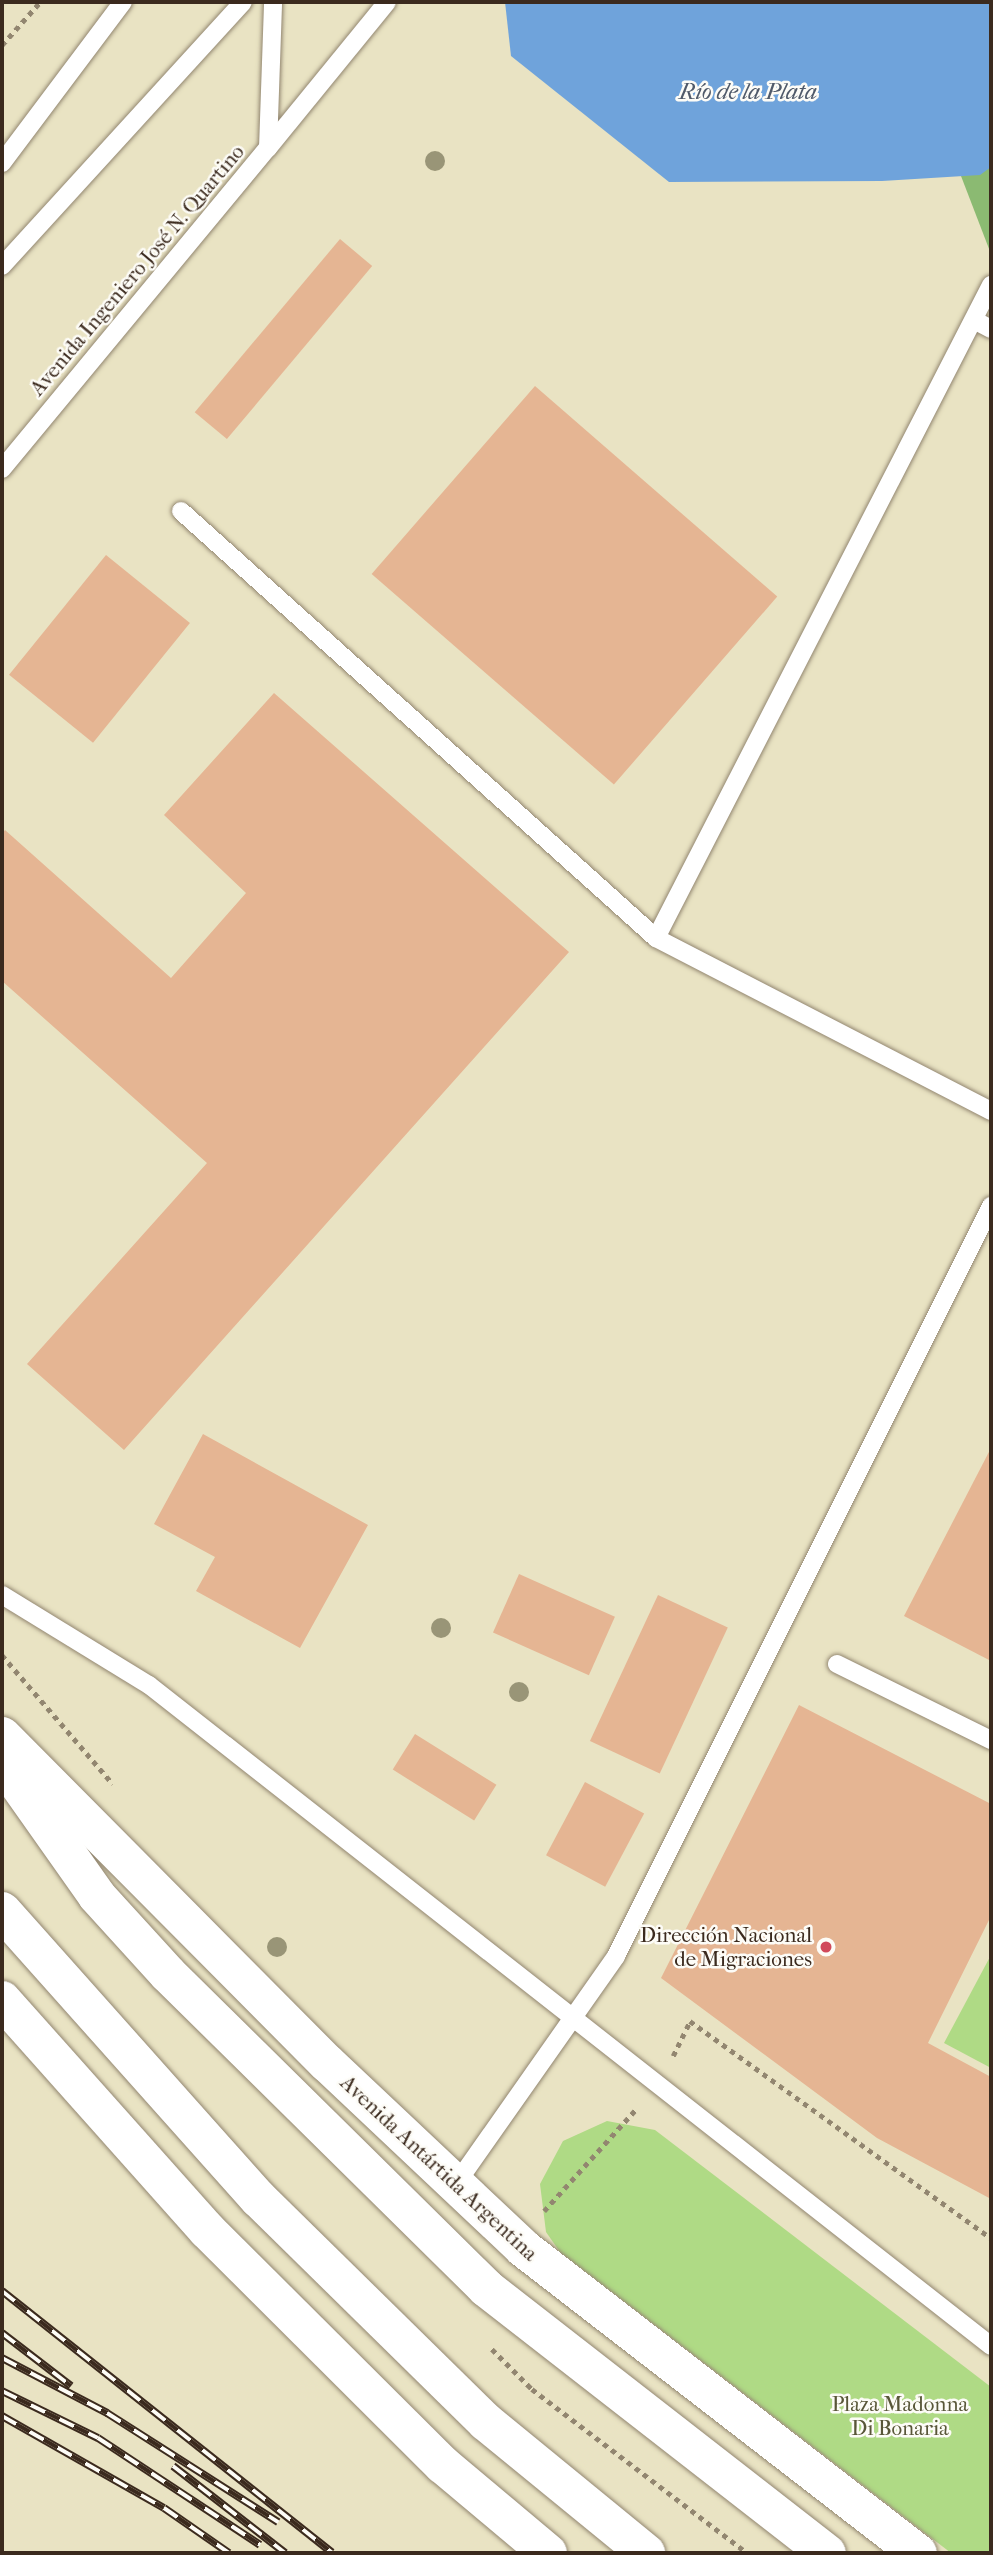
<!DOCTYPE html>
<html>
<head>
<meta charset="utf-8">
<style>
  body { margin:0 }
  #map { position:relative; width:993px; height:2555px; overflow:hidden; background:#e9e3c3; font-family:"IM FELL French Canon",serif }
  div>[style] { position:absolute }
  .green>* { inset:0; background:#afda85 }
  .forest>* { inset:0; background:#8bba72 }
  .water>* { inset:0; background:#6fa3db }
  .building>* { inset:0; background:#e5b593; transform-origin:0 0 }
  .path>* { height:4.5px; margin-top:-2.25px; transform-origin:0; background:repeating-linear-gradient(90deg,#928670 0 5px,transparent 0 10px) }
  .roads { filter:drop-shadow(0 0 2px #928670) drop-shadow(0 0 2px #928670) }
  .service>* { height:18px; margin:-9px; padding:0 9px; transform-origin:9px; border-radius:9px; background:#fff }
  .secondary>* { height:38px; margin:-19px; padding:0 19px; transform-origin:19px; border-radius:19px; background:#fff }
  .motorway>* { height:38px; margin:-19px; padding:0 19px; transform-origin:19px; border-radius:19px; background:#fff }
  .rail>* { height:8px; margin-top:-4px; transform-origin:0; background:repeating-linear-gradient(90deg,#fdfcf7 0 16px,#3b2a1e 0 32px); box-sizing:border-box; border-block:2px solid #3b2a1e }
  .trees>* { width:20px; height:20px; margin:-10px; border-radius:50%; background:#999577 }
  .dots>* { width:19px; height:19px; translate:-50% -50%; box-sizing:border-box; border:4px solid #fdfcf7; border-radius:50% }
  span { translate:-50% -50%; white-space:nowrap; text-align:center; line-height:1.15; -webkit-text-stroke:5px #fdfcf7; paint-order:stroke }
  .street-label { font-size:21px; color:#3b2a1e }
  .poi-label { font-size:21px; color:#3b2a1e }
  .right { translate:-100% -50%; text-align:right }
  .park-label { font-size:21px; color:#585638 }
  .water-label { font-size:23px; color:#505a6a; font-style:italic }
  .frame { position:absolute; inset:0; border:4px solid #3b2a1e; pointer-events:none }
</style>
</head>
<body>
<div id="map">
  <div class="green">
    <div style="clip-path:polygon(991px 1955px,991px 2068px,944px 2043px)"></div>
    <div style="clip-path:polygon(607px 2121px,655px 2130px,991px 2387px,991px 2553px,951px 2553px,560px 2252px,546px 2232px,540px 2184px,563px 2141px)"></div>
  </div>
  <div class="forest">
    <div style="clip-path:polygon(991px 155px,991px 254px,961px 176px)"></div>
  </div>
  <div class="water">
    <div style="clip-path:polygon(505px 2px,991px 2px,991px 167px,980px 175px,882px 181px,669px 182px,511px 56px)"></div>
  </div>
  <div class="building">
    <div style="left:340px;top:239px;width:42px;height:226px;rotate:40deg"></div>
    <div style="left:535px;top:386px;width:321px;height:249px;rotate:41deg"></div>
    <div style="left:106px;top:555px;width:108px;height:154px;rotate:39deg"></div>
    <div style="clip-path:polygon(274px 693px,569px 952px,124px 1450px,27px 1364px,207px 1163px,2px 981px,2px 834px,5px 830px,171px 978px,246px 893px,164px 815px)"></div>
    <div style="clip-path:polygon(203px 1434px,368px 1525px,300px 1648px,196px 1591px,215px 1557px,154px 1524px)"></div>
    <div style="clip-path:polygon(991px 1448px,991px 1661px,904px 1616px)"></div>
    <div style="left:519px;top:1574px;width:105px;height:64px;rotate:24deg"></div>
    <div style="left:658px;top:1595px;width:77px;height:161px;rotate:25deg"></div>
    <div style="clip-path:polygon(799px 1705px,991px 1804px,991px 1916px,928px 2043px,991px 2077px,991px 2199px,877px 2138px,661px 1978px)"></div>
    <div style="left:415px;top:1734px;width:96px;height:42px;rotate:32deg"></div>
    <div style="left:585px;top:1782px;width:67px;height:83px;rotate:28deg"></div>
  </div>
  <div class="path">
    <div style="left:2px;top:45px;width:57px;rotate:-48.5deg"></div>
    <div style="left:2px;top:1655px;width:170px;rotate:49.3deg"></div>
    <div style="left:673px;top:2056px;width:39px;rotate:-64deg"></div>
    <div style="left:690px;top:2021px;width:371px;rotate:35.8deg"></div>
    <div style="left:544px;top:2211px;width:139px;rotate:-47.9deg"></div>
    <div style="left:492px;top:2349px;width:57px;rotate:45deg"></div>
    <div style="left:532px;top:2389px;width:270px;rotate:37.3deg"></div>
  </div>
  <div class="roads">
    <div class="service">
      <div style="left:268px;top:148px;width:188px;rotate:-50.8deg"></div>
      <div style="left:2px;top:163px;width:201px;rotate:-53.1deg"></div>
      <div style="left:2px;top:266px;width:357px;rotate:-47.6deg"></div>
      <div style="left:974px;top:320px;width:19px;rotate:28deg"></div>
      <div style="left:2px;top:469px;width:417px;rotate:-50.4deg"></div>
      <div style="left:268px;top:148px;width:146px;rotate:-88deg"></div>
      <div style="left:181px;top:511px;width:639px;rotate:41.95deg"></div>
      <div style="left:656px;top:938px;width:377px;rotate:27.3deg"></div>
      <div style="left:656px;top:938px;width:734px;rotate:-62.84deg"></div>
      <div style="left:2px;top:1595px;width:172px;rotate:31.5deg"></div>
      <div style="left:149px;top:1685px;width:1070px;rotate:38.13deg"></div>
      <div style="left:837px;top:1664px;width:172px;rotate:26.3deg"></div>
      <div style="left:456px;top:2184px;width:279px;rotate:-54.9deg"></div>
      <div style="left:616px;top:1956px;width:839px;rotate:-63.43deg"></div>
    </div>
    <div class="secondary">
      <div style="left:2px;top:1736px;width:461px;rotate:45.2deg"></div>
      <div style="left:327px;top:2063px;width:270px;rotate:43.3deg"></div>
      <div style="left:523px;top:2248px;width:499px;rotate:37.7deg"></div>
      <div style="left:4px;top:1764px;width:161px;rotate:54.8deg"></div>
      <div style="left:97px;top:1896px;width:105px;rotate:47.7deg"></div>
      <div style="left:168px;top:1974px;width:447px;rotate:44.6deg"></div>
      <div style="left:486px;top:2288px;width:432px;rotate:37.9deg"></div>
    </div>
    <div class="motorway">
      <div style="left:2px;top:1911px;width:386px;rotate:48.3deg"></div>
      <div style="left:259px;top:2199px;width:318px;rotate:44.5deg"></div>
      <div style="left:486px;top:2422px;width:207px;rotate:39.3deg"></div>
      <div style="left:2px;top:2000px;width:308px;rotate:48.3deg"></div>
      <div style="left:207px;top:2230px;width:333px;rotate:44.9deg"></div>
      <div style="left:443px;top:2465px;width:137px;rotate:40deg"></div>
    </div>
  </div>
  <div class="rail">
    <div style="left:2px;top:2291px;width:421px;rotate:38.4deg"></div>
    <div style="left:2px;top:2333px;width:87px;rotate:37.5deg"></div>
    <div style="left:2px;top:2358px;width:119px;rotate:27.6deg"></div>
    <div style="left:107px;top:2413px;width:203px;rotate:32.5deg"></div>
    <div style="left:2px;top:2391px;width:107px;rotate:26.1deg"></div>
    <div style="left:98px;top:2438px;width:194px;rotate:33.4deg"></div>
    <div style="left:2px;top:2416px;width:186px;rotate:29.6deg"></div>
    <div style="left:164px;top:2508px;width:79px;rotate:34.7deg"></div>
    <div style="left:173px;top:2466px;width:142px;rotate:37.8deg"></div>
  </div>
  <div class="trees">
    <div style="left:435px;top:161px"></div>
    <div style="left:441px;top:1628px"></div>
    <div style="left:519px;top:1692px"></div>
    <div style="left:277px;top:1947px"></div>
  </div>
  <div class="dots">
    <div style="left:826px;top:1947px;background:#d1495b"></div>
  </div>
  <div class="street-label">
    <span style="left:137px;top:270px;rotate:-50deg">Avenida Ingeniero José N. Quartino</span>
    <span style="left:439px;top:2168px;rotate:43deg">Avenida Antártida Argentina</span>
  </div>
  <div class="poi-label">
    <span class="right" style="left:812px;top:1947px">Dirección Nacional<br>de Migraciones</span>
  </div>
  <div class="park-label">
    <span style="left:900px;top:2416px">Plaza Madonna<br>Di Bonaria</span>
  </div>
  <div class="water-label">
    <span style="left:748px;top:92px">Río de la Plata</span>
  </div>
  <div class="frame"></div>
</div>
</body>
</html>
